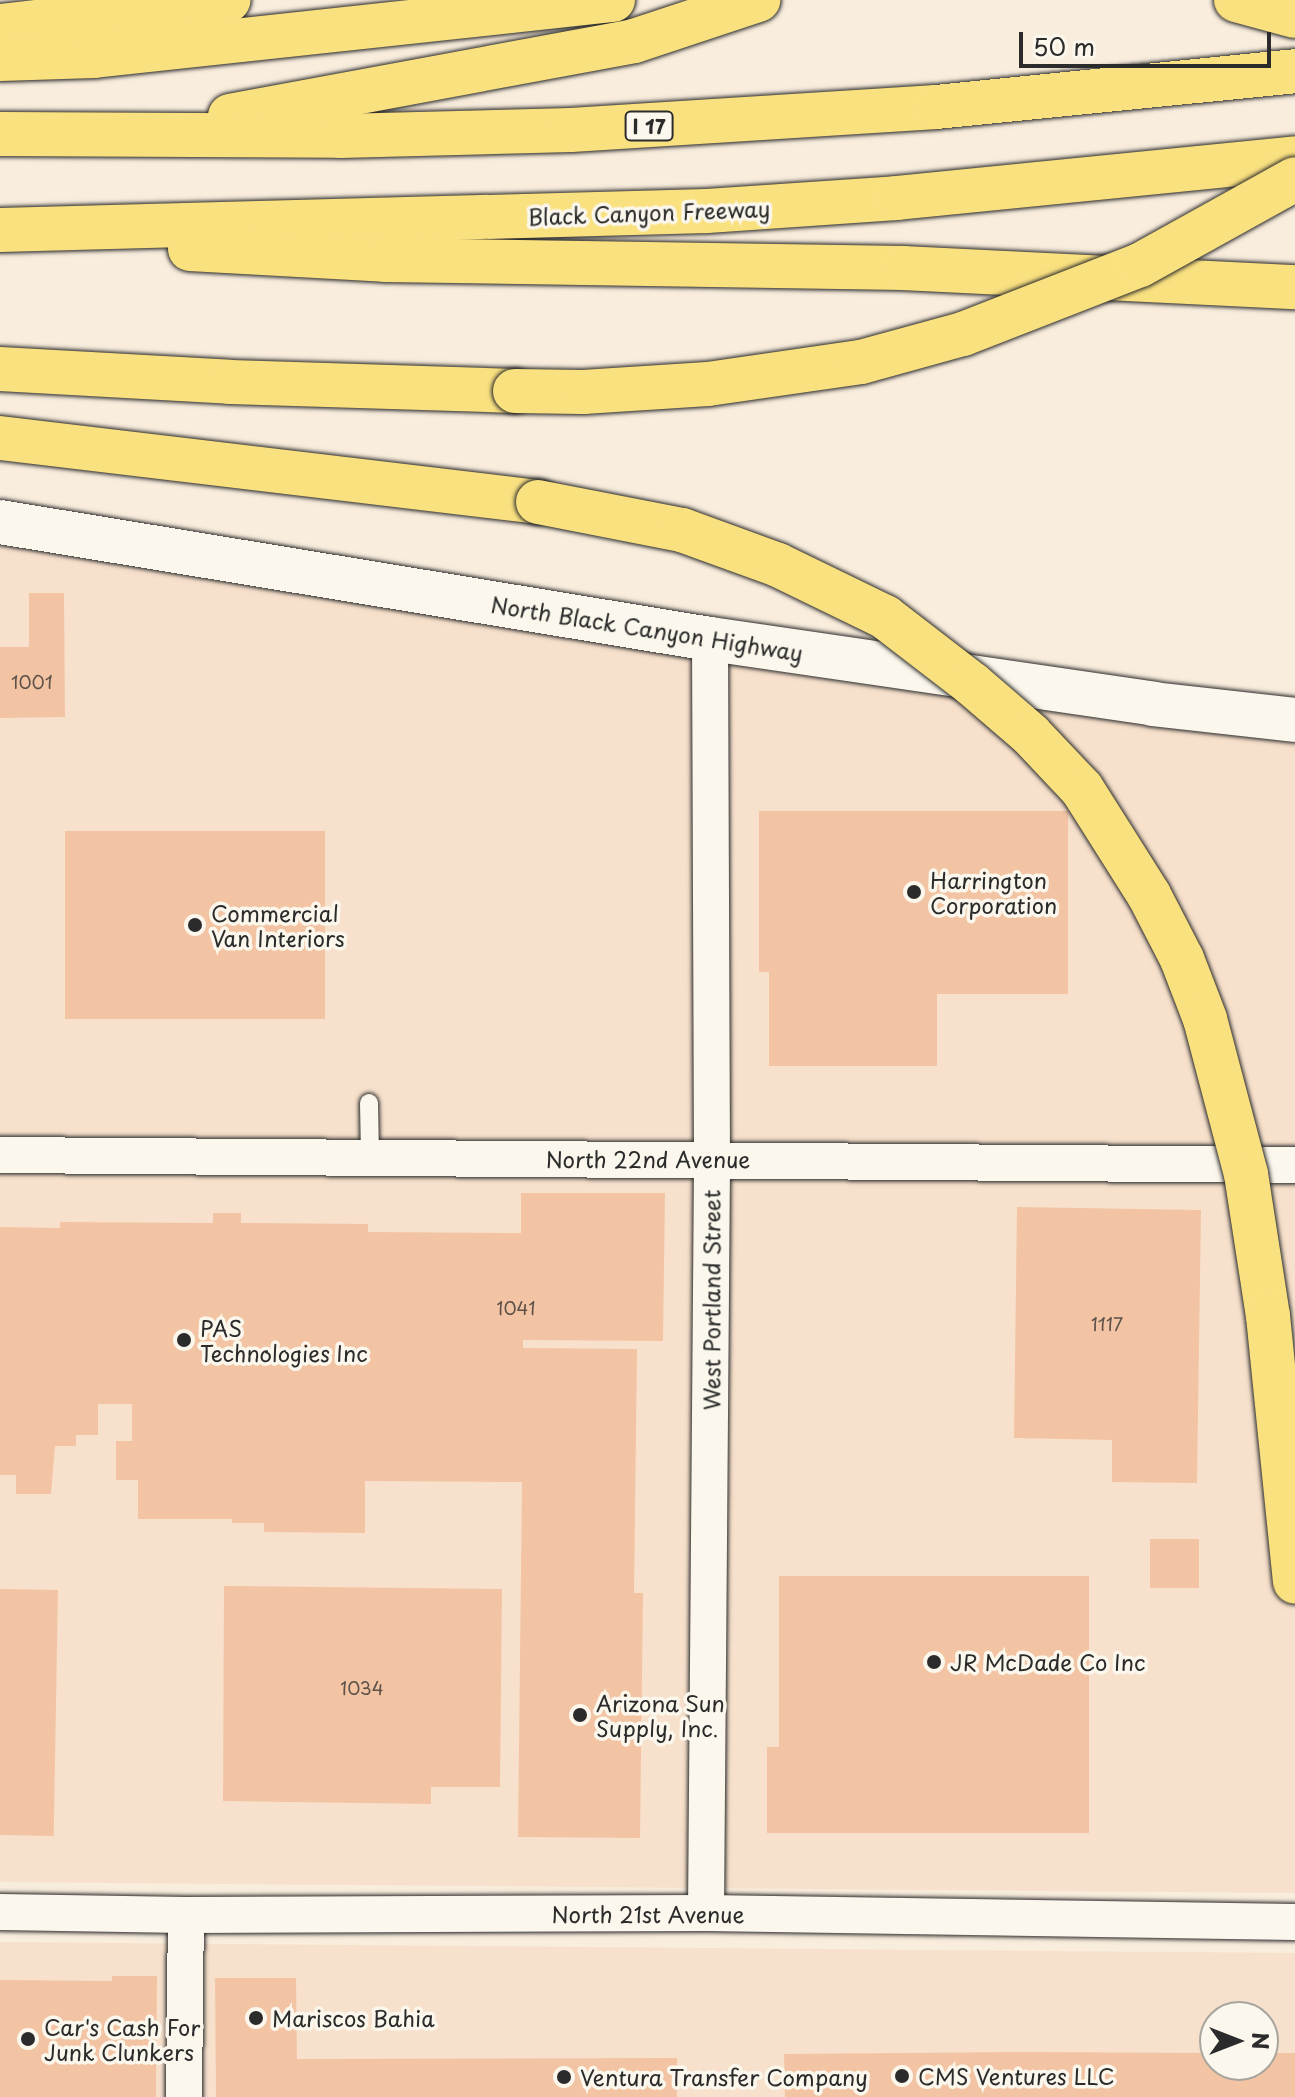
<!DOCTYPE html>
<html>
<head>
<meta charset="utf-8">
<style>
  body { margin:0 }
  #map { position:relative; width:1295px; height:2097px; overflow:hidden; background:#f9eddd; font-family:"Playpen Sans",sans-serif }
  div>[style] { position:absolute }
  .built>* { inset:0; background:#f7e1cc }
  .building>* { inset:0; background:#f3c4a3; transform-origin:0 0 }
  .roads { filter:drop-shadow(0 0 2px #2b2b2b) drop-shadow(0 0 2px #2b2b2b) }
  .lane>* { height:18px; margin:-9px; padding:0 9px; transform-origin:9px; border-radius:9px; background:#fbf7ec }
  .street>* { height:36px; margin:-18px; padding:0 18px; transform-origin:18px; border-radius:18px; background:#fbf7ec }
  .secondary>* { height:44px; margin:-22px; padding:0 22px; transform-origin:22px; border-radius:22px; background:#fbf7ec }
  .highway>* { height:44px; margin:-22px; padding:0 22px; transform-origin:22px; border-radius:22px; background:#fae180 }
  .bridges { filter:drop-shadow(0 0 2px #2b2b2b) drop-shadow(0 0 2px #2b2b2b) }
  .highway-bridge>* { height:44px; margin:-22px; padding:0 22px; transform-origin:22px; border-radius:22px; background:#fae180 }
  .dots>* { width:22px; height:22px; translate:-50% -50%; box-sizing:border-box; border:4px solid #fbf7ec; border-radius:50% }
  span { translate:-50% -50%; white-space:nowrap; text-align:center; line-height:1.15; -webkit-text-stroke:7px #fbf7ec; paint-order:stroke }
  .number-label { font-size:18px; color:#5d5149 }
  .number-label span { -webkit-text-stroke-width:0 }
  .shield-label span { padding:2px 6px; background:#fbf7ec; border:2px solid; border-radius:6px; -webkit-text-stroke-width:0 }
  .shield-label { font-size:20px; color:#2b2b2b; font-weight:700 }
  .street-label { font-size:22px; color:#2b2b2b }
  .poi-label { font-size:22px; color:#2b2b2b }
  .left { translate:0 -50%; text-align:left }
  .north { position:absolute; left:1199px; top:2001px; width:80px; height:80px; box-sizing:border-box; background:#fbf7ec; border:2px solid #a8a59f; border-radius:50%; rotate:90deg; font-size:22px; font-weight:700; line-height:32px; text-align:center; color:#2b2b2b }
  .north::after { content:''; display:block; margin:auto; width:28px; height:36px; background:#2b2b2b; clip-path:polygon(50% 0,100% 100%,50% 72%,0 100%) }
  .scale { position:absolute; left:1019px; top:32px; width:252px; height:36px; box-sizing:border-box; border:4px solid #2b2b2b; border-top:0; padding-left:10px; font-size:24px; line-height:28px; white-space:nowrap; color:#2b2b2b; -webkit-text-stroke:6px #fbf7ec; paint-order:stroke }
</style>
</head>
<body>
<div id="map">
  <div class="built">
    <div style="clip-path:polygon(0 542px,1270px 740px,1295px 740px,1295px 1893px,0 1882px)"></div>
    <div style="clip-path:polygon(evenodd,0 1942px,1295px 1953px,1295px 2097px,0 2097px,0 1942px,1215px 2017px,1263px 2017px,1263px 2065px,1215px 2065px,1215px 2017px)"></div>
  </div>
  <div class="building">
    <div style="clip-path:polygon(29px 593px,64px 593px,65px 717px,0 718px,0 647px,29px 647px)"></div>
    <div style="clip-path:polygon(759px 811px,1068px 811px,1068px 994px,937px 994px,937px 1066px,769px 1066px,769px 972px,759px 972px)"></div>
    <div style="left:65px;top:831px;width:260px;height:188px"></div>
    <div style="clip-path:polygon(521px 1193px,665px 1193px,663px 1341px,523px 1340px,523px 1348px,637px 1349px,634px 1593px,643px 1593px,640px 1838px,518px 1837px,522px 1482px,365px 1481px,365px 1533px,264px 1532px,264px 1523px,232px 1523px,232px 1519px,138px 1519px,138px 1480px,116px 1480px,116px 1441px,132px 1441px,132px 1404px,98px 1404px,98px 1435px,76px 1435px,76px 1446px,55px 1446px,51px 1494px,16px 1494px,16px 1475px,0 1475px,0 1227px,60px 1228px,60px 1222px,213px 1223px,213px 1213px,241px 1213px,241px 1223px,368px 1224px,368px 1232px,521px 1233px)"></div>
    <div style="clip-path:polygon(1017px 1207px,1201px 1210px,1197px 1483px,1112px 1482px,1112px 1440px,1014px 1438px)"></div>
    <div style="left:1150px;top:1539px;width:49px;height:49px"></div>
    <div style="clip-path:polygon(779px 1576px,1089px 1576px,1089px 1833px,767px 1833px,767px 1747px,779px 1747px)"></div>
    <div style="clip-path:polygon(224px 1586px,502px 1589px,500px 1787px,431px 1787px,431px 1804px,223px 1801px)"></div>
    <div style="left:0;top:1589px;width:58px;height:246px;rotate:1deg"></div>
    <div style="clip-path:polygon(112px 1976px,157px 1976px,156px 2097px,0 2097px,0 1980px,112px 1981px)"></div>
    <div style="clip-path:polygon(215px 1978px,296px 1978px,297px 2059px,677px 2058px,677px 2097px,216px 2097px)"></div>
    <div style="clip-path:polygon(1019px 2052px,1215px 2053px,1215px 2065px,1263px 2065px,1263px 2053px,1295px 2053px,1295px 2097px,785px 2097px,784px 2054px)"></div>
  </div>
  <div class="roads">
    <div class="lane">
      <div style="left:369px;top:1103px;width:54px;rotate:88.9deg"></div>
    </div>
    <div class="street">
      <div style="left:0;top:1155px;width:1295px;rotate:0.44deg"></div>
      <div style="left:0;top:1912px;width:186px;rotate:0.9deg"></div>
      <div style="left:186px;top:1915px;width:520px;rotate:-0.22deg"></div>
      <div style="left:706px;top:1913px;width:589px;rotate:0.88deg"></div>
      <div style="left:706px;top:1913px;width:754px;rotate:-89.54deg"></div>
      <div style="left:712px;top:1159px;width:520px;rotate:-90.22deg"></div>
      <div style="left:184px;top:2097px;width:182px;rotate:-89.4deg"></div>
    </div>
    <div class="secondary">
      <div style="left:0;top:522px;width:720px;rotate:9.36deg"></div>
      <div style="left:710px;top:639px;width:448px;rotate:8.3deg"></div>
      <div style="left:1153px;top:704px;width:143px;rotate:6.4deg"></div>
    </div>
    <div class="highway">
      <div style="left:1236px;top:0;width:61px;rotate:15.2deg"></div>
      <div style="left:0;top:26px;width:230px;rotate:-6.5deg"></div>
      <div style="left:0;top:59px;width:94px;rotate:-1.8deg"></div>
      <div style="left:94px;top:56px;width:522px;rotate:-6.16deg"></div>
      <div style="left:230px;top:116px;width:411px;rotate:-10.5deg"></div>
      <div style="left:634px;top:41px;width:131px;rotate:-18.3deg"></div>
      <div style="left:0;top:134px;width:340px;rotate:0.3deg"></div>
      <div style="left:340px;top:136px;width:231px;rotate:-1.5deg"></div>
      <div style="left:571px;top:130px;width:366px;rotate:-3.6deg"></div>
      <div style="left:936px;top:107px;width:361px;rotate:-5.7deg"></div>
      <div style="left:0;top:230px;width:707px;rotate:-1.54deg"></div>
      <div style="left:707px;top:211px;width:190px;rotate:-3.9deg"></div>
      <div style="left:897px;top:198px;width:400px;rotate:-5.7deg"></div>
      <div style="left:190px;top:249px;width:195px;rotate:3.2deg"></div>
      <div style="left:385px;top:260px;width:519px;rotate:0.88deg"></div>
      <div style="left:904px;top:268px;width:391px;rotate:2.8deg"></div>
      <div style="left:0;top:369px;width:230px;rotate:3.2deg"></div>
      <div style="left:230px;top:382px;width:285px;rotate:1.8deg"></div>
      <div style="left:0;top:438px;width:542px;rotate:6.78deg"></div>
    </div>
  </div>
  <div class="bridges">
    <div class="highway-bridge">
      <div style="left:515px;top:391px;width:68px;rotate:0.8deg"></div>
      <div style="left:583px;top:392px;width:125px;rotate:-3.7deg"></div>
      <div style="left:708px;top:384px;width:155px;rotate:-8.2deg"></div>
      <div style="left:861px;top:362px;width:106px;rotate:-15.4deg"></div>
      <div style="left:963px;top:334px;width:190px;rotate:-21.3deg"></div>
      <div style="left:1140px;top:265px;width:177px;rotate:-29deg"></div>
      <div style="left:538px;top:502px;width:147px;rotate:11deg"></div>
      <div style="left:682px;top:530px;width:102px;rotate:20deg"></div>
      <div style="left:778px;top:565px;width:119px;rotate:25.9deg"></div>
      <div style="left:885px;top:617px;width:110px;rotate:37.6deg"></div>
      <div style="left:972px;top:684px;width:78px;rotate:40.8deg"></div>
      <div style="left:1031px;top:735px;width:74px;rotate:46.6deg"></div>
      <div style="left:1082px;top:789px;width:125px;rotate:57.7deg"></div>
      <div style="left:1149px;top:895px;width:72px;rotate:62.7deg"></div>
      <div style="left:1182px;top:959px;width:64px;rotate:69deg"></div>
      <div style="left:1205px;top:1019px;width:160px;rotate:75.2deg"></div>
      <div style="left:1246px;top:1174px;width:144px;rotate:81.2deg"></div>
      <div style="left:1268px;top:1316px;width:267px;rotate:84.2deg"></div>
    </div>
  </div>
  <div class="dots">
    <div style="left:914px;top:892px;background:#2b2b2b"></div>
    <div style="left:195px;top:925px;background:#2b2b2b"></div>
    <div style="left:184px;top:1340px;background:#2b2b2b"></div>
    <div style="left:934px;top:1662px;background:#2b2b2b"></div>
    <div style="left:580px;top:1715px;background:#2b2b2b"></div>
    <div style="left:256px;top:2018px;background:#2b2b2b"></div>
    <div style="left:28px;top:2039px;background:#2b2b2b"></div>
    <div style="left:902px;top:2076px;background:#2b2b2b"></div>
    <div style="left:564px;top:2077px;background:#2b2b2b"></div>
  </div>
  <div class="number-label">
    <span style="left:32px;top:682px">1001</span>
    <span style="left:516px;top:1308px">1041</span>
    <span style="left:1107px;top:1324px">1117</span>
    <span style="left:362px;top:1688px">1034</span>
  </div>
  <div class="shield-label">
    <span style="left:649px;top:126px">I 17</span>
  </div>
  <div class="street-label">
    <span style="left:649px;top:212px;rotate:-2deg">Black Canyon Freeway</span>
    <span style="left:647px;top:628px;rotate:9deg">North Black Canyon Highway</span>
    <span style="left:648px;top:1159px">North 22nd Avenue</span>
    <span style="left:711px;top:1300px;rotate:-90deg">West Portland Street</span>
    <span style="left:648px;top:1914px">North 21st Avenue</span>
  </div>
  <div class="poi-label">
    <span class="left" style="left:930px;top:892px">Harrington<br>Corporation</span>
    <span class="left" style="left:211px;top:925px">Commercial<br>Van Interiors</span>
    <span class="left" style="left:200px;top:1340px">PAS<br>Technologies Inc</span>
    <span class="left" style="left:950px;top:1662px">JR McDade Co Inc</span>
    <span class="left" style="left:596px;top:1715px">Arizona Sun<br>Supply, Inc.</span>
    <span class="left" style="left:272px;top:2018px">Mariscos Bahia</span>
    <span class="left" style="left:44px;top:2039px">Car's Cash For<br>Junk Clunkers</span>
    <span class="left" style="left:918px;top:2076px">CMS Ventures LLC</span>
    <span class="left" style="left:580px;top:2077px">Ventura Transfer Company</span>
  </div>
  <div class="north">N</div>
  <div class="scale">50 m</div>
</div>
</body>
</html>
